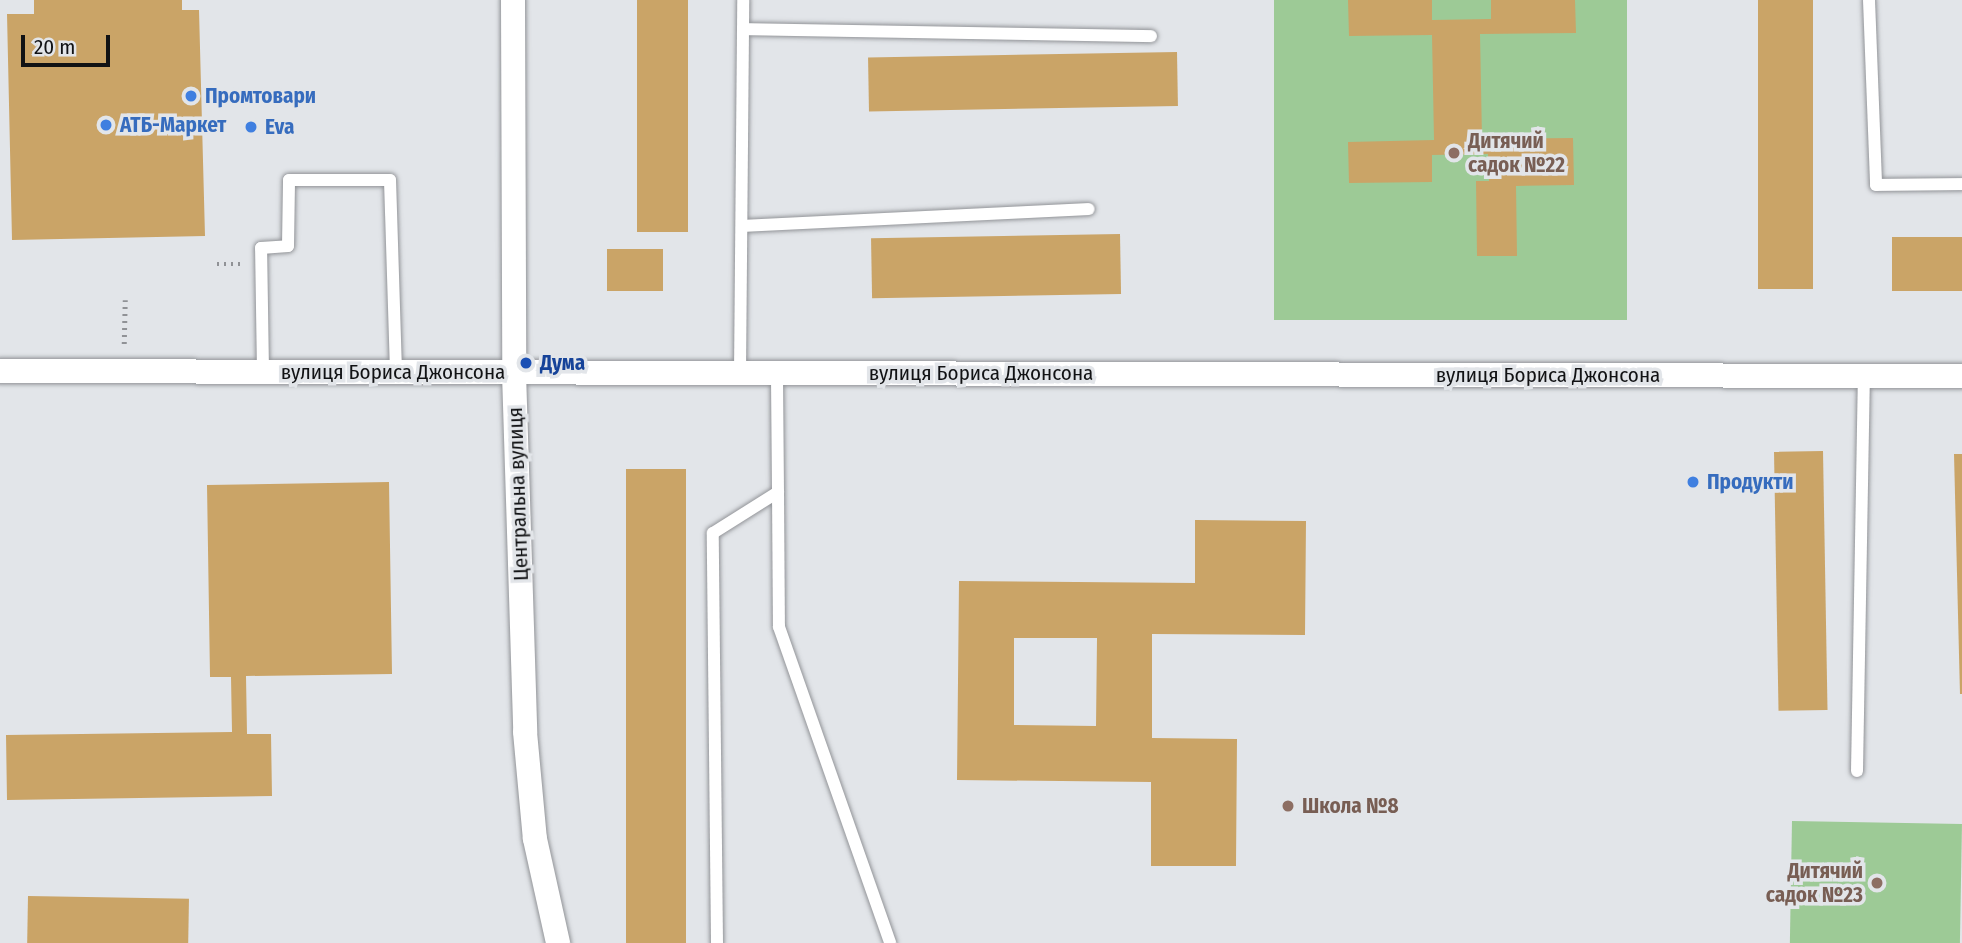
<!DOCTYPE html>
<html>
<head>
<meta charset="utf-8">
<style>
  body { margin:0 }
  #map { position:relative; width:1962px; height:943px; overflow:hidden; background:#e2e5e9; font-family:"Fira Sans Condensed",sans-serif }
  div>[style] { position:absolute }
  .green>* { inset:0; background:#9dca96; transform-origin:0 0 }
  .building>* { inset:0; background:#caa467; transform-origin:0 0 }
  .path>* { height:4.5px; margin-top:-2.25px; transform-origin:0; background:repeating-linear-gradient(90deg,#909296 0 2px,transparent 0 7px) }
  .roads { filter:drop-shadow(0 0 2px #929498) drop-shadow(0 0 2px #929498) }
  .service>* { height:12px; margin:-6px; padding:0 6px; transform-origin:6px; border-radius:6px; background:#fff }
  .minor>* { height:24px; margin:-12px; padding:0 12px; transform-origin:12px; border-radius:12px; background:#fff }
  .dots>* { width:19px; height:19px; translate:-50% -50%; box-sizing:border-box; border:4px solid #e2e5e9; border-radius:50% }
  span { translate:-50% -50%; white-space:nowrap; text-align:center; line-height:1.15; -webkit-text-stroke:7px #e2e5e9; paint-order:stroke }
  .shop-label { font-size:21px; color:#366cbe; font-weight:700 }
  .left { translate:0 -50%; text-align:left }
  .education-label { font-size:21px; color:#785e54; font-weight:700 }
  .right { translate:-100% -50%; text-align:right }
  .transit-label { font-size:21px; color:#164399; font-weight:700 }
  .street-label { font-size:21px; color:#111214 }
  .scale { position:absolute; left:21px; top:35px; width:89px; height:32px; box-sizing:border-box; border:4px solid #111214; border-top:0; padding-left:9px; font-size:21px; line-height:24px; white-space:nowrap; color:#111214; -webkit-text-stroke:5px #e2e5e9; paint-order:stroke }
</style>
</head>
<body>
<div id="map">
  <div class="green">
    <div style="left:1274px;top:0;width:353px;height:320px"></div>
    <div style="left:1792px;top:821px;width:170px;height:122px;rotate:1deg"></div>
  </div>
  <div class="building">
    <div style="clip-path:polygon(34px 0,182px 0,182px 10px,199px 10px,205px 236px,12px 240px,7px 14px,34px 14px)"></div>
    <div style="left:637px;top:0;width:51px;height:232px"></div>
    <div style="clip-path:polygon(1348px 0,1432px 0,1432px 20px,1491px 19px,1491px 0,1575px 0,1576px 33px,1480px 34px,1482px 139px,1573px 138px,1574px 185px,1516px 186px,1517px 256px,1477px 256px,1476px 181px,1489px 181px,1488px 154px,1432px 155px,1432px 182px,1349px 183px,1348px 142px,1434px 140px,1432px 35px,1349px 36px)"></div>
    <div style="left:1758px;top:0;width:55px;height:289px"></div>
    <div style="left:1177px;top:52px;width:54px;height:309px;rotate:89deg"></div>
    <div style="left:1120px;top:234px;width:60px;height:249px;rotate:89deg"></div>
    <div style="left:1962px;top:237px;width:54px;height:70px;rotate:90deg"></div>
    <div style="left:607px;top:249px;width:56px;height:42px"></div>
    <div style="left:1823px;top:451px;width:259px;height:49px;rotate:89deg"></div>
    <div style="clip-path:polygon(1954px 454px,1962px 454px,1962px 694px,1960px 694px)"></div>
    <div style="left:626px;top:469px;width:60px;height:474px"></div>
    <div style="clip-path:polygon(389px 482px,392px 674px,246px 676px,247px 734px,271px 734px,272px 796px,7px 800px,6px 735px,232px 732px,231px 677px,210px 677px,207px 485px)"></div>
    <div style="clip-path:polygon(evenodd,1195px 520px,1306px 521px,1305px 635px,1152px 634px,1152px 738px,1237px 739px,1236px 866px,1151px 866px,1151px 782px,957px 780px,959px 581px,1195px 583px,1195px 520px,1014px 638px,1097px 638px,1096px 726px,1014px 725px,1014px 638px)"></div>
    <div style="left:28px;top:896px;width:161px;height:47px;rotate:1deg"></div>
  </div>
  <div class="path">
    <div style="left:217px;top:264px;width:25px"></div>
    <div style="left:124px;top:344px;width:44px;rotate:-88.7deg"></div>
  </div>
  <div class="roads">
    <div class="service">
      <div style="left:1869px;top:0;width:185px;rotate:87.8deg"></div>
      <div style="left:1876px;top:185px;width:86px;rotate:-0.7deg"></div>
      <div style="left:743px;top:29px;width:408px;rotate:1deg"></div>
      <div style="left:742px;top:226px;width:347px;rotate:-2.8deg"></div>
      <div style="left:263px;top:371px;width:123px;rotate:-90.9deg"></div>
      <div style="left:261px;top:248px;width:27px;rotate:-4deg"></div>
      <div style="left:288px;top:246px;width:66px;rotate:-89.1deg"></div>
      <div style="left:289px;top:180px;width:101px"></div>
      <div style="left:390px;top:180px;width:192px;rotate:88.2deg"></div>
      <div style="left:740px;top:373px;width:373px;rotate:-89.5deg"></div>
      <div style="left:778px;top:492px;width:135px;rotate:89.6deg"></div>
      <div style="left:779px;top:627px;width:335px;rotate:70.6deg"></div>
      <div style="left:1857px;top:771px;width:396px;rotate:-89deg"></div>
      <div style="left:717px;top:943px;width:410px;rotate:-90.6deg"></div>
      <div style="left:713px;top:533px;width:77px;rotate:-32.2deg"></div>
      <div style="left:778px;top:492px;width:119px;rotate:-90.5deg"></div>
    </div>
    <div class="minor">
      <div style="left:513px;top:0;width:373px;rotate:89.8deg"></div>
      <div style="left:514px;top:373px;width:359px;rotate:88.2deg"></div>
      <div style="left:525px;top:732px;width:107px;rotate:84.7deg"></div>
      <div style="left:535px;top:839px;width:107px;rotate:77.5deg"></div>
      <div style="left:0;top:371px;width:1962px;rotate:0.15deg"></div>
    </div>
  </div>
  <div class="dots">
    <div style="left:191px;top:96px;background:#3f7fe0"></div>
    <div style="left:106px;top:125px;background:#3f7fe0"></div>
    <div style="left:251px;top:127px;background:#3f7fe0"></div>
    <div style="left:1454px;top:153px;background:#8d6e63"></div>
    <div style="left:526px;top:363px;background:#1a4fb4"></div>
    <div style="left:1693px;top:482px;background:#3f7fe0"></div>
    <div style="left:1288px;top:806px;background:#8d6e63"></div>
    <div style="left:1877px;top:883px;background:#8d6e63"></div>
  </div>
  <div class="shop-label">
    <span class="left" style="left:205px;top:96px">Промтовари</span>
    <span class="left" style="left:120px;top:125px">АТБ-Маркет</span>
    <span class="left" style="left:265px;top:127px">Eva</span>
    <span class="left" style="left:1707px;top:482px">Продукти</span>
  </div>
  <div class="education-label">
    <span class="left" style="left:1468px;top:153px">Дитячий<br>садок №22</span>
    <span class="left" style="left:1302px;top:806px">Школа №8</span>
    <span class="right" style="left:1863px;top:883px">Дитячий<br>садок №23</span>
  </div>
  <div class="transit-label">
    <span class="left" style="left:540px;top:363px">Дума</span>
  </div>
  <div class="street-label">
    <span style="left:393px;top:372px">вулиця Бориса Джонсона</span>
    <span style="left:981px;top:373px">вулиця Бориса Джонсона</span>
    <span style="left:1548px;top:375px">вулиця Бориса Джонсона</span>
    <span style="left:518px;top:494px;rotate:-92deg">Центральна вулиця</span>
  </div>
  <div class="scale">20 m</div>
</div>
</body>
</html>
